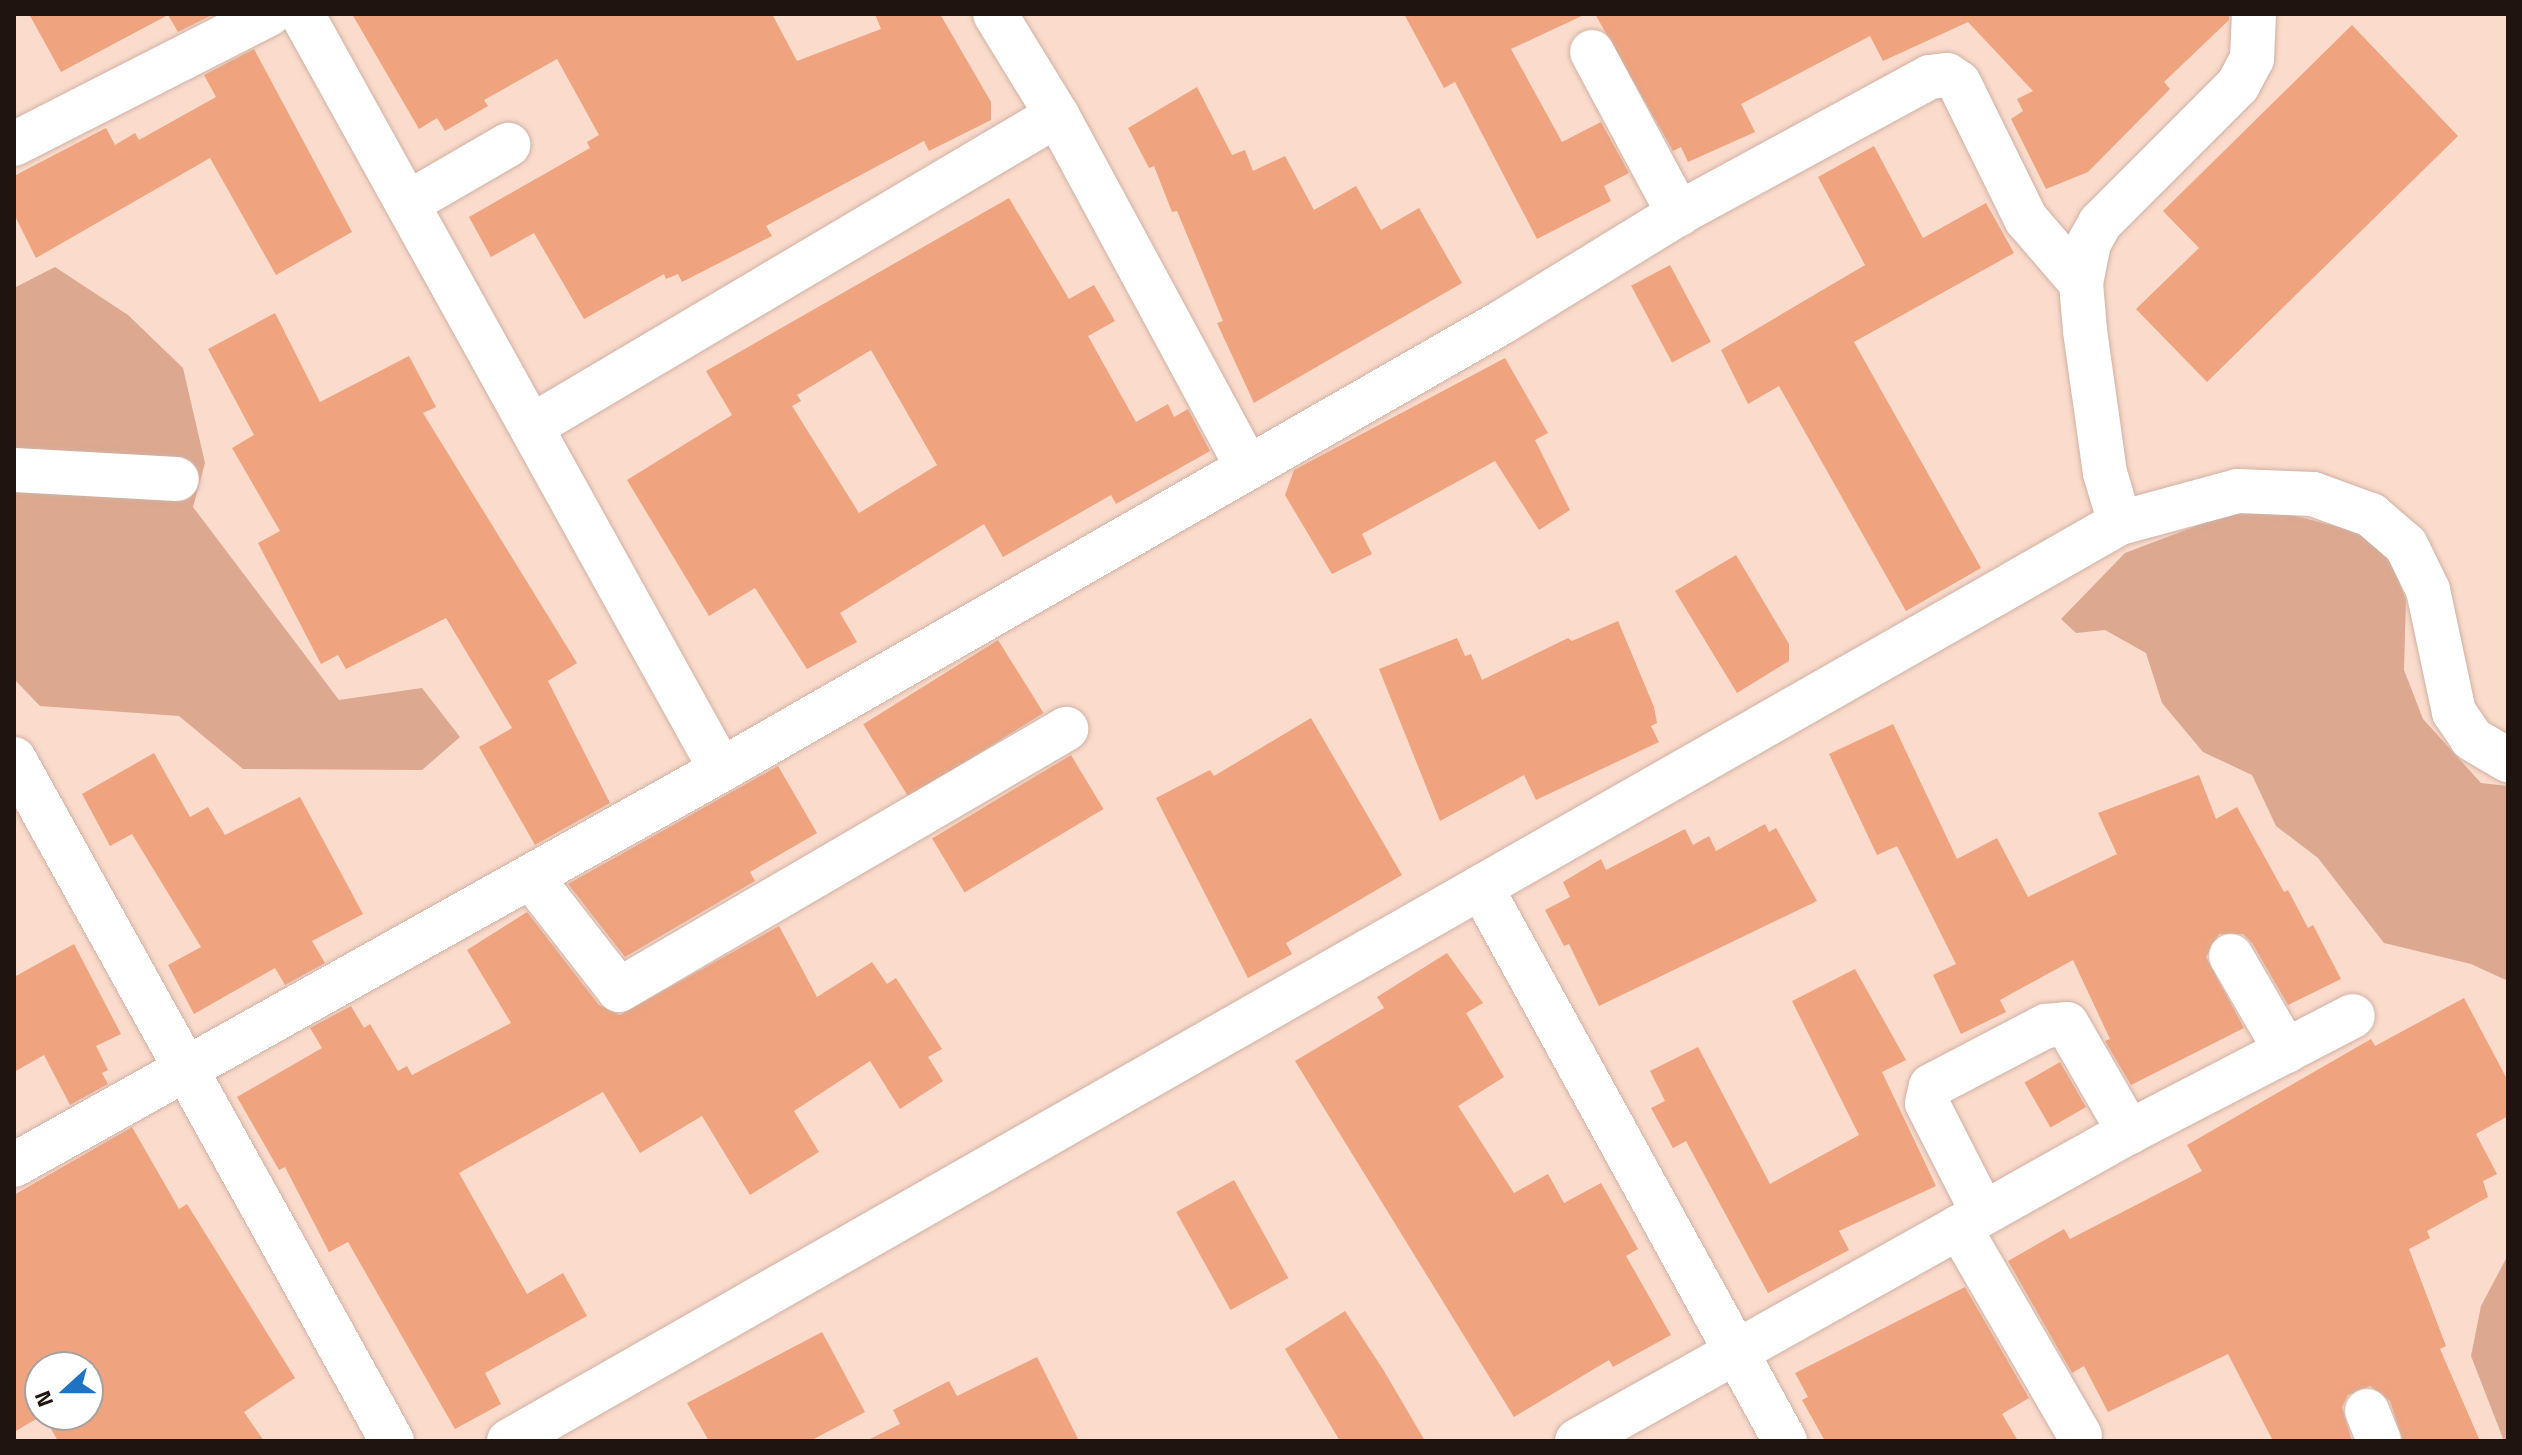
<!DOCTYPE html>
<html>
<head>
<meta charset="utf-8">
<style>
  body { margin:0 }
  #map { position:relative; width:2522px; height:1455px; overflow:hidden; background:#fadbcc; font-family:"Titillium Web",sans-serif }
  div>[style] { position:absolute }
  .green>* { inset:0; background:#dca88f }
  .building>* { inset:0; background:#efa37e; transform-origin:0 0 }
  .roads { filter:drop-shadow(0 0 2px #d0b1a3) drop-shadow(0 0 2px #d0b1a3) }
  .minor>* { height:44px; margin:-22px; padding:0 22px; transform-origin:22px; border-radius:22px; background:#fff }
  span { translate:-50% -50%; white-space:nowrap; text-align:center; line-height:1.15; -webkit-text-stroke:6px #fff; paint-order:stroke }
  .frame { position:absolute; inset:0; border:16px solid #1f140f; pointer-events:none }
  .north { position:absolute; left:24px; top:1351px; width:80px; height:80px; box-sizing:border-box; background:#fff; border:2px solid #a5a19f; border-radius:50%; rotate:249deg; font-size:22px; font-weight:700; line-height:32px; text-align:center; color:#1f140f }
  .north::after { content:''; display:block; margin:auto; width:28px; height:36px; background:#2073c2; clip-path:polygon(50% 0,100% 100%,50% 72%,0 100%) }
</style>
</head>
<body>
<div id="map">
  <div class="green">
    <div style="clip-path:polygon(55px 267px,128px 315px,183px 368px,205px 463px,193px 507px,339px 700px,422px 688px,460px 737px,422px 770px,243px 769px,179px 716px,40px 706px,14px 679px,14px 288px)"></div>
    <div style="clip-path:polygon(2233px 512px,2284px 513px,2382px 538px,2406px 600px,2404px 670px,2423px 719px,2481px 783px,2508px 786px,2508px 981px,2471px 964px,2384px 943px,2318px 858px,2276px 826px,2252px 775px,2203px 752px,2162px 703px,2146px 653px,2105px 630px,2076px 633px,2061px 619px,2125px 553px)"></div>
    <div style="clip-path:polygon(2508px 1255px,2508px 1441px,2504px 1441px,2471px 1356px,2481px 1306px)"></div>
  </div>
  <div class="building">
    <div style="clip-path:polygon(29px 14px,214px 14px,178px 32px,168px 15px,61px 72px)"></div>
    <div style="clip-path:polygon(352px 14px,772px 14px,797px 61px,881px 29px,875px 14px,940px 14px,991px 102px,991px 120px,929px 151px,924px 141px,766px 226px,772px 236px,682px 282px,678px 274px,666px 279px,664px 274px,584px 319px,534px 233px,491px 257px,469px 217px,590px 148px,587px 142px,599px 135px,557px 59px,484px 100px,488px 106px,445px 131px,437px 118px,419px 129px)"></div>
    <div style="clip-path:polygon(1404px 14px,1586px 14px,1511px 49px,1562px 142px,1601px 122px,1629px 173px,1604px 186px,1611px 201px,1537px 239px,1455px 82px,1444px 88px)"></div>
    <div style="clip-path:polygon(1595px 14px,2229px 14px,2229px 20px,2164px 82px,2170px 89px,2088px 172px,2046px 189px,2011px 119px,2023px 111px,2017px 99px,2033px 91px,1968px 22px,1883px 61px,1870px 36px,1741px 104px,1755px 132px,1688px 162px,1681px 147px,1673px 151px)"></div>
    <div style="clip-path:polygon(2352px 25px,2458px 136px,2207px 382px,2136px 309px,2199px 248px,2163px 211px)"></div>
    <div style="clip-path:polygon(254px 49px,352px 232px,276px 275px,210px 158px,36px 258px,14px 214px,14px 176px,106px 128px,115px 145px,135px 133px,139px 140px,216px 97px,204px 75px)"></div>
    <div style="clip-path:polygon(1197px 87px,1232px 155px,1245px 150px,1253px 171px,1285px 156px,1314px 210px,1356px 186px,1381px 230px,1419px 208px,1462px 283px,1254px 403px,1217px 323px,1223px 321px,1177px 211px,1172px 212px,1154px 166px,1149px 168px,1128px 128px)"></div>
    <div style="clip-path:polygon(1874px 146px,1923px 238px,1986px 203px,2014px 253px,1854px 342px,1981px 568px,1906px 611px,1779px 386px,1748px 404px,1721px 350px,1865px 265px,1818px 177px)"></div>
    <div style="clip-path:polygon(evenodd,1009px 198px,1069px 299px,1094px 285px,1115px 321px,1088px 336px,1136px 422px,1168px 404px,1174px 417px,1188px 409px,1210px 451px,1116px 504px,1111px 495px,1003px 557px,984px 524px,840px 613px,857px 642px,807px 669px,755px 588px,709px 616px,627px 480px,732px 415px,706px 371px,1009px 198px,871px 350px,937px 465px,859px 513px,792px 406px,801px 401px,797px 395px,871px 350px)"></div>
    <div style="left:1670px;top:265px;width:87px;height:44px;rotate:62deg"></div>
    <div style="clip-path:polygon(275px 313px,320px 402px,409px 356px,436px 407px,423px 413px,577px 663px,548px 681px,610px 803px,535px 845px,479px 747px,512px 728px,446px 618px,346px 669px,338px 655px,321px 664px,258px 543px,280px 531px,232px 448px,254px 435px,208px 349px)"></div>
    <div style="clip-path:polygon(1505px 358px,1548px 433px,1535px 440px,1570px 510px,1539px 530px,1495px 461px,1362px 534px,1372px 554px,1332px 574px,1285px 495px,1294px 470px)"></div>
    <div style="clip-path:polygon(1736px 555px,1789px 644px,1789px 661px,1737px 693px,1675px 591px)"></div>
    <div style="clip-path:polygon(1618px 621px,1654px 707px,1657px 723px,1651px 726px,1659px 742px,1536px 800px,1524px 775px,1440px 821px,1379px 669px,1457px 638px,1465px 656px,1471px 654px,1482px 680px,1568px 638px,1572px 641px)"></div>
    <div style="left:998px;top:640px;width:86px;height:159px;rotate:58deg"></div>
    <div style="clip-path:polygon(1311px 718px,1402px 875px,1286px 943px,1292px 954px,1248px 978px,1156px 798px,1210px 770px,1214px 776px)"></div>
    <div style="clip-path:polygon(1893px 724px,1957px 859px,1997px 838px,2028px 897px,2117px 854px,2098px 813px,2199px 775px,2216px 819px,2237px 807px,2284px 892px,2288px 890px,2308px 928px,2313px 925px,2341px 979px,2288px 1005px,2252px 943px,2243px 934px,2219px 934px,2206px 957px,2244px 1028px,2131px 1085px,2105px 1041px,2110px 1039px,2073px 960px,2000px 1000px,2006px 1012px,1961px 1034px,1933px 975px,1956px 964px,1897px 846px,1877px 855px,1829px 754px)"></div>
    <div style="clip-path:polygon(154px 753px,190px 817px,208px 807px,225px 835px,300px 797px,363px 914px,312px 941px,325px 963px,285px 985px,275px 968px,194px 1014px,168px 965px,201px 947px,132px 834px,110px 846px,82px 794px)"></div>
    <div style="left:1071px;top:755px;width:63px;height:162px;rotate:59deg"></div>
    <div style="clip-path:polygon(778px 766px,817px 833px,750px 872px,755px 881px,625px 957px,568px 884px)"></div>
    <div style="clip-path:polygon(1765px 824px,1769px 832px,1776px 828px,1817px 901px,1599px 1006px,1569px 944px,1564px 946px,1545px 910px,1570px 897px,1563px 882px,1601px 859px,1606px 870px,1685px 829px,1693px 845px,1709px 836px,1716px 851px)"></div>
    <div style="clip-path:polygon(527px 912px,599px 1005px,620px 1015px,779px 926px,817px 997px,872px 962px,887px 984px,896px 978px,942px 1049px,928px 1057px,943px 1081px,900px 1109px,870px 1061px,794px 1111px,819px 1152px,750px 1195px,702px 1116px,640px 1153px,603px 1092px,459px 1173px,527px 1294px,563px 1273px,587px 1316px,485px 1373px,501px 1404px,455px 1429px,348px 1242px,329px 1252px,285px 1167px,279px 1170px,237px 1097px,322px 1048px,310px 1028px,351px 1006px,364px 1028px,370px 1024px,398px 1071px,407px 1066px,412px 1075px,511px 1023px,467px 950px)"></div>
    <div style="clip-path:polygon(74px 944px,121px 1034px,96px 1046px,108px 1070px,102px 1073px,108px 1084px,70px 1105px,44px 1055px,14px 1072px,14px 977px)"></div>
    <div style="clip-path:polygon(1447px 953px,1483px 1003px,1466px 1013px,1504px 1077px,1458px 1106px,1514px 1193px,1548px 1174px,1564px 1203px,1601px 1183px,1638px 1249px,1626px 1256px,1671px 1335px,1613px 1367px,1609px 1360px,1514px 1417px,1295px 1061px,1384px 1008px,1377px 997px)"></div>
    <div style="clip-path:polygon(1855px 969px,1906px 1060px,1882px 1072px,1936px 1186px,1839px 1231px,1849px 1250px,1768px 1293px,1686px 1141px,1673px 1148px,1651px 1108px,1665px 1101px,1650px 1071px,1698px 1047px,1770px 1184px,1859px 1135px,1792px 1001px)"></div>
    <div style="clip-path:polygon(2464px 998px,2508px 1081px,2508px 1116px,2476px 1134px,2497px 1174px,2483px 1181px,2488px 1197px,2427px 1231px,2430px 1238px,2409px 1249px,2446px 1346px,2440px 1349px,2480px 1441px,2403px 1441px,2390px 1401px,2370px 1386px,2348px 1395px,2342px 1407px,2352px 1441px,2273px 1441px,2228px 1354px,2108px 1412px,2084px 1366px,2072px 1373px,2008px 1261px,2064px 1229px,2070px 1239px,2202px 1171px,2187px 1145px,2371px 1039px,2375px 1046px)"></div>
    <div style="left:2060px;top:1062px;width:52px;height:41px;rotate:60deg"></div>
    <div style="clip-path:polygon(132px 1127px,179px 1209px,187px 1204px,295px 1378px,244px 1412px,264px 1441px,58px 1441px,43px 1415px,88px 1415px,88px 1367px,40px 1367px,43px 1415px,14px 1432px,14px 1195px)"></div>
    <div style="left:1234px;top:1180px;width:112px;height:66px;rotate:61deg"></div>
    <div style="clip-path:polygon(1965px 1287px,2029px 1398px,2002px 1414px,2018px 1441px,1825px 1441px,1802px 1400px,1808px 1397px,1795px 1373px)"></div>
    <div style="clip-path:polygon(1345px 1311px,1384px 1371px,1425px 1441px,1340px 1441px,1285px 1349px)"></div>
    <div style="clip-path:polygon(822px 1332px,865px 1412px,810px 1441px,709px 1441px,687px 1403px)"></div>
    <div style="clip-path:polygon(1037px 1357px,1079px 1441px,866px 1441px,900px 1424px,893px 1410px,949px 1381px,957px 1396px)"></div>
  </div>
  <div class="roads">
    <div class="minor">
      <div style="left:302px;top:14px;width:864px;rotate:61deg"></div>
      <div style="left:995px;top:14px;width:119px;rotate:58.5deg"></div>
      <div style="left:1057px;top:115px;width:401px;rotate:61.6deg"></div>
      <div style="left:1592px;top:52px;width:184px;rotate:61.8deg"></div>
      <div style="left:14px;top:144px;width:286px;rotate:-27deg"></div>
      <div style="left:408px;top:203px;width:116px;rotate:-30.1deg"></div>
      <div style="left:532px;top:426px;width:610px;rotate:-30.64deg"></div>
      <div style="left:14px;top:470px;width:163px;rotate:3.2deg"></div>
      <div style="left:2120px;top:523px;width:52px;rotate:-106.7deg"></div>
      <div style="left:2105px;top:473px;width:144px;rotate:-98deg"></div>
      <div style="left:2085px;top:330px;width:47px;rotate:-94.9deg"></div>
      <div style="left:2081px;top:283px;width:41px;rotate:-78.7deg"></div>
      <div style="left:2089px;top:243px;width:23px;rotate:-61deg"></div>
      <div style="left:2100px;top:223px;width:195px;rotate:-45deg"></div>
      <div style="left:2238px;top:85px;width:30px;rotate:-62deg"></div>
      <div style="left:2252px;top:59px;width:45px;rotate:-87.5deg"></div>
      <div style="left:14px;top:759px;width:780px;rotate:61deg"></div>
      <div style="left:531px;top:877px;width:143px;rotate:52.1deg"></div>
      <div style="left:619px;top:990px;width:518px;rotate:-30.28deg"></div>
      <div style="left:1481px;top:887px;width:632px;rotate:61.24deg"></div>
      <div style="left:2231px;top:956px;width:110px;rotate:59.9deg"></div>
      <div style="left:14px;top:1165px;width:810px;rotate:-29.19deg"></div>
      <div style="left:721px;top:770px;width:903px;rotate:-29.83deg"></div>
      <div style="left:1504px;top:321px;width:210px;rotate:-31.6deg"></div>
      <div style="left:1683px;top:211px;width:281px;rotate:-28.5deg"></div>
      <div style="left:1930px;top:77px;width:17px;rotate:-7deg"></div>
      <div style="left:1947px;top:75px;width:14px;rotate:34deg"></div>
      <div style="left:1959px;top:83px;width:152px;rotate:63.8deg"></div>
      <div style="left:2026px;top:219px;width:84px;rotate:49.3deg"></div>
      <div style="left:1983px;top:1213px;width:123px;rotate:-117deg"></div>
      <div style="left:1927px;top:1103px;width:17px;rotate:-77deg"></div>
      <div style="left:1931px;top:1086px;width:130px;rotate:-27.6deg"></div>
      <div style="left:2046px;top:1026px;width:21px;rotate:-5deg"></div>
      <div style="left:2067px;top:1024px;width:125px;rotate:60.1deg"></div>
      <div style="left:1959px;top:1227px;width:241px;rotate:59.9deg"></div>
      <div style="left:2367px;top:1411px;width:32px;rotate:68deg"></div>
      <div style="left:509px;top:1441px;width:1854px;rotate:-29.68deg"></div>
      <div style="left:2120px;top:523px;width:122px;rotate:-15.2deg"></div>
      <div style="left:2238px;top:491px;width:75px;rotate:2.3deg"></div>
      <div style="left:2313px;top:494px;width:62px;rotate:19.9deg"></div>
      <div style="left:2371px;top:515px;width:46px;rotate:40.6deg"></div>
      <div style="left:2406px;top:545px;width:50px;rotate:63.9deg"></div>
      <div style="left:2428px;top:590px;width:125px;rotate:78deg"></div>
      <div style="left:2454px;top:712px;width:32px;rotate:56deg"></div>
      <div style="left:2472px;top:739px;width:42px;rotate:30.3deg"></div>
      <div style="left:1577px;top:1441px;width:633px;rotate:-29.24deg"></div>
      <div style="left:2129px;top:1132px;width:252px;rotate:-27.4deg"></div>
    </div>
  </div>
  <div class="frame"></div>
  <div class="north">N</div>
</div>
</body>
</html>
